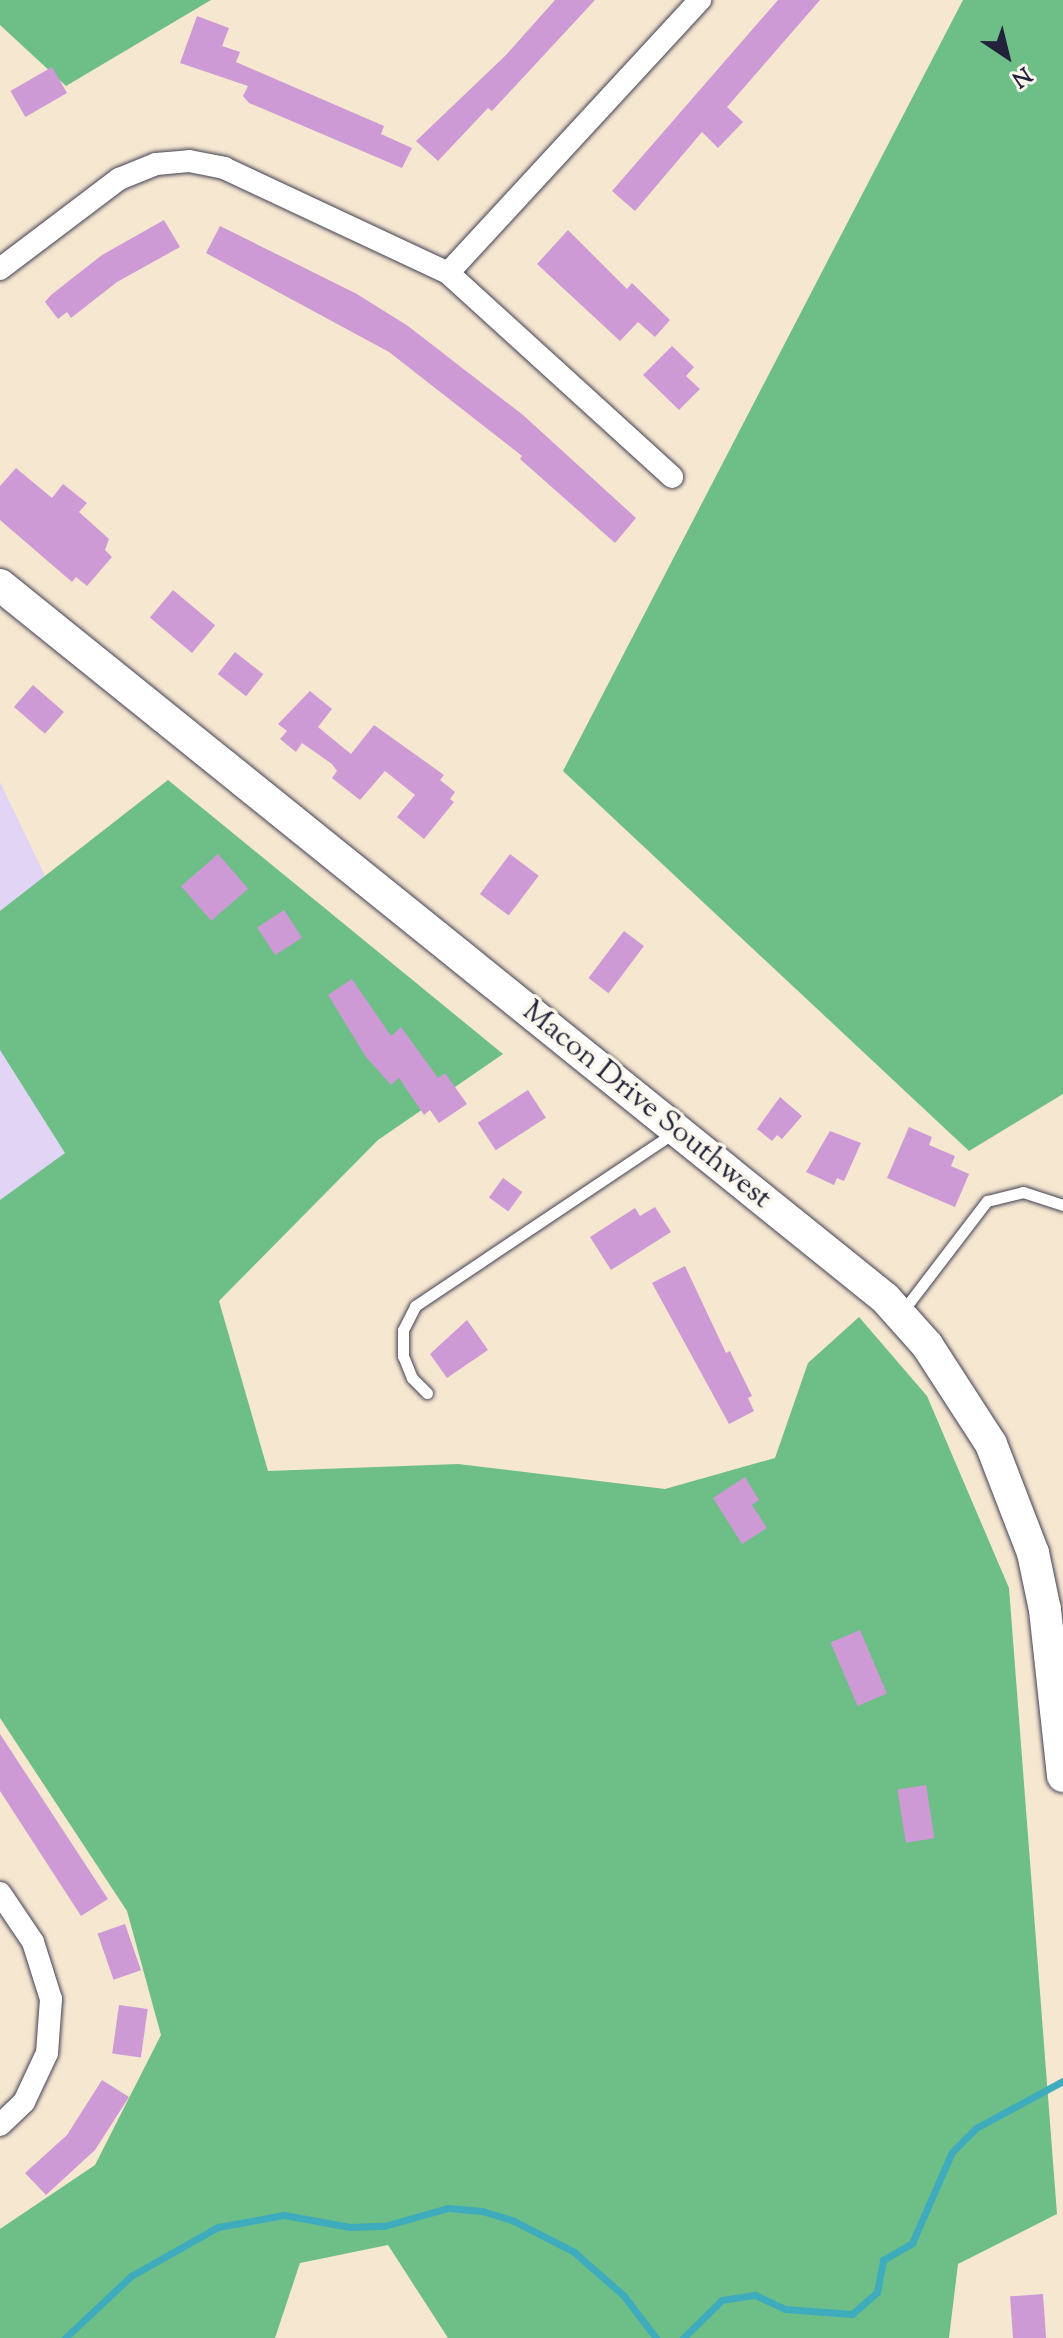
<!DOCTYPE html>
<html>
<head>
<meta charset="utf-8">
<style>
  body { margin:0 }
  #map { position:relative; width:1063px; height:2338px; overflow:hidden; background:#f6e7d1; font-family:"Sorts Mill Goudy",serif }
  div>[style] { position:absolute }
  .built>* { inset:0; background:#e1d4f4 }
  .forest>* { inset:0; background:#6ebe88 }
  .stream>* { height:7px; margin:-3.5px; padding:0 3.5px; transform-origin:3.5px; border-radius:3.5px; background:#3facbd }
  .building>* { inset:0; background:#ce9ad5; transform-origin:0 0 }
  .roads { filter:drop-shadow(0 0 2px #424052) drop-shadow(0 0 2px #424052) }
  .lane>* { height:11px; margin:-5.5px; padding:0 5.5px; transform-origin:5.5px; border-radius:5.5px; background:#fff }
  .street>* { height:22px; margin:-11px; padding:0 11px; transform-origin:11px; border-radius:11px; background:#fff }
  .secondary>* { height:32px; margin:-16px; padding:0 16px; transform-origin:16px; border-radius:16px; background:#fff }
  span { translate:-50% -50%; white-space:nowrap; text-align:center; line-height:1.15; -webkit-text-stroke:7px #fbf7ec; paint-order:stroke }
  .street-label { font-size:30px; color:#22223b }
  .north { position:absolute; left:967px; top:16px; width:80px; height:80px; -webkit-text-stroke:6px #fbf7ec; paint-order:stroke; rotate:145deg; font-size:22px; font-weight:700; line-height:32px; text-align:center; color:#22223b }
  .north::after { content:''; display:block; margin:auto; width:28px; height:36px; background:#22223b; clip-path:polygon(50% 0,100% 100%,50% 72%,0 100%) }
</style>
</head>
<body>
<div id="map">
  <div class="built">
    <div style="clip-path:polygon(0 782px,172px 1140px,0 1285px)"></div>
  </div>
  <div class="forest">
    <div style="clip-path:polygon(0 0,211px 0,66px 86px,0 25px)"></div>
    <div style="clip-path:polygon(963px 0,1063px 0,1063px 1094px,969px 1151px,563px 771px)"></div>
    <div style="clip-path:polygon(168px 780px,503px 1054px,378px 1140px,219px 1301px,268px 1471px,458px 1464px,665px 1489px,775px 1458px,808px 1363px,859px 1317px,927px 1396px,1009px 1588px,1057px 2214px,958px 2264px,949px 2338px,448px 2338px,388px 2245px,300px 2263px,275px 2338px,0 2338px,0 2229px,95px 2165px,161px 2035px,127px 1911px,0 1718px,0 1200px,65px 1153px,0 1050px,0 911px)"></div>
  </div>
  <div class="stream">
    <div style="left:65px;top:2338px;width:91px;rotate:-43.2deg"></div>
    <div style="left:131px;top:2276px;width:100px;rotate:-29.4deg"></div>
    <div style="left:218px;top:2227px;width:67px;rotate:-10.3deg"></div>
    <div style="left:284px;top:2215px;width:67px;rotate:10.3deg"></div>
    <div style="left:350px;top:2227px;width:34px;rotate:-2deg"></div>
    <div style="left:384px;top:2226px;width:66px;rotate:-15.7deg"></div>
    <div style="left:448px;top:2208px;width:34px;rotate:5deg"></div>
    <div style="left:482px;top:2211px;width:34px;rotate:17deg"></div>
    <div style="left:514px;top:2221px;width:68px;rotate:27.3deg"></div>
    <div style="left:574px;top:2252px;width:67px;rotate:41.3deg"></div>
    <div style="left:624px;top:2296px;width:53px;rotate:52.7deg"></div>
    <div style="left:683px;top:2338px;width:54px;rotate:-44.3deg"></div>
    <div style="left:722px;top:2300px;width:33px;rotate:-9deg"></div>
    <div style="left:755px;top:2295px;width:33px;rotate:25deg"></div>
    <div style="left:785px;top:2309px;width:67px;rotate:4.3deg"></div>
    <div style="left:852px;top:2314px;width:33px;rotate:-41deg"></div>
    <div style="left:877px;top:2292px;width:33px;rotate:-79deg"></div>
    <div style="left:883px;top:2260px;width:34px;rotate:-30deg"></div>
    <div style="left:912px;top:2243px;width:99px;rotate:-66.3deg"></div>
    <div style="left:952px;top:2152px;width:34px;rotate:-45deg"></div>
    <div style="left:976px;top:2128px;width:99px;rotate:-28.4deg"></div>
  </div>
  <div class="building">
    <div style="clip-path:polygon(555px 0,595px 0,492px 111px,488px 108px,438px 161px,416px 141px,506px 55px)"></div>
    <div style="clip-path:polygon(778px 0,820px 0,727px 107px,743px 122px,718px 148px,702px 132px,635px 211px,612px 191px)"></div>
    <div style="clip-path:polygon(197px 16px,229px 28px,222px 46px,240px 52px,236px 62px,384px 126px,381px 134px,412px 148px,402px 168px,249px 103px,243px 96px,248px 86px,180px 63px)"></div>
    <div style="left:52px;top:67px;width:30px;height:48px;rotate:60deg"></div>
    <div style="clip-path:polygon(164px 220px,180px 247px,117px 282px,71px 318px,67px 312px,58px 319px,45px 302px,51px 295px,102px 255px)"></div>
    <div style="clip-path:polygon(220px 226px,357px 294px,408px 326px,523px 415px,636px 518px,615px 543px,520px 459px,522px 456px,389px 352px,206px 253px)"></div>
    <div style="clip-path:polygon(568px 230px,627px 289px,632px 283px,670px 320px,655px 337px,638px 322px,620px 341px,537px 264px)"></div>
    <div style="clip-path:polygon(672px 346px,694px 367px,686px 376px,700px 389px,679px 410px,643px 375px)"></div>
    <div style="clip-path:polygon(16px 468px,52px 498px,63px 484px,87px 503px,79px 512px,109px 539px,105px 550px,112px 557px,87px 586px,76px 577px,72px 582px,0 520px,0 486px)"></div>
    <div style="left:173px;top:590px;width:55px;height:36px;rotate:40deg"></div>
    <div style="left:235px;top:652px;width:36px;height:28px;rotate:38deg"></div>
    <div style="left:33px;top:685px;width:41px;height:29px;rotate:41deg"></div>
    <div style="clip-path:polygon(310px 691px,332px 709px,318px 727px,351px 754px,374px 725px,444px 775px,440px 780px,455px 792px,450px 799px,454px 802px,424px 839px,397px 817px,415px 795px,385px 771px,360px 800px,332px 778px,337px 771px,332px 764px,302px 743px,296px 752px,280px 739px,287px 731px,278px 724px)"></div>
    <div style="left:218px;top:854px;width:46px;height:49px;rotate:49deg"></div>
    <div style="left:510px;top:854px;width:36px;height:50px;rotate:37deg"></div>
    <div style="left:284px;top:910px;width:33px;height:32px;rotate:57deg"></div>
    <div style="left:624px;top:931px;width:25px;height:59px;rotate:37deg"></div>
    <div style="clip-path:polygon(352px 979px,391px 1036px,401px 1027px,438px 1078px,445px 1073px,467px 1104px,439px 1123px,430px 1110px,424px 1115px,399px 1078px,391px 1085px,366px 1057px,328px 995px)"></div>
    <div style="left:528px;top:1090px;width:33px;height:60px;rotate:57deg"></div>
    <div style="clip-path:polygon(780px 1097px,802px 1116px,782px 1139px,777px 1135px,772px 1141px,757px 1129px)"></div>
    <div style="clip-path:polygon(909px 1127px,932px 1137px,929px 1145px,955px 1156px,951px 1166px,969px 1174px,955px 1207px,887px 1178px)"></div>
    <div style="clip-path:polygon(830px 1131px,861px 1143px,844px 1181px,837px 1178px,834px 1185px,806px 1172px)"></div>
    <div style="left:503px;top:1178px;width:24px;height:24px;rotate:36deg"></div>
    <div style="clip-path:polygon(655px 1207px,671px 1232px,611px 1270px,590px 1237px,635px 1208px,640px 1216px)"></div>
    <div style="clip-path:polygon(685px 1266px,726px 1353px,730px 1351px,752px 1396px,748px 1398px,754px 1411px,729px 1424px,652px 1283px)"></div>
    <div style="clip-path:polygon(467px 1320px,488px 1350px,447px 1378px,430px 1354px)"></div>
    <div style="clip-path:polygon(745px 1477px,759px 1500px,752px 1505px,767px 1528px,742px 1544px,713px 1498px)"></div>
    <div style="left:860px;top:1630px;width:69px;height:32px;rotate:67deg"></div>
    <div style="clip-path:polygon(0 1734px,108px 1899px,81px 1916px,0 1791px)"></div>
    <div style="left:926px;top:1785px;width:54px;height:29px;rotate:81deg"></div>
    <div style="left:125px;top:1924px;width:49px;height:29px;rotate:71deg"></div>
    <div style="left:119px;top:2005px;width:29px;height:49px;rotate:8deg"></div>
    <div style="clip-path:polygon(102px 2080px,129px 2097px,95px 2150px,46px 2195px,25px 2173px,67px 2135px)"></div>
    <div style="left:1043px;top:2294px;width:44px;height:33px;rotate:86deg"></div>
  </div>
  <div class="roads">
    <div class="lane">
      <div style="left:902px;top:1312px;width:140px;rotate:-52.6deg"></div>
      <div style="left:987px;top:1201px;width:37px;rotate:-14deg"></div>
      <div style="left:1023px;top:1192px;width:42px;rotate:18deg"></div>
      <div style="left:427px;top:1393px;width:21px;rotate:-135deg"></div>
      <div style="left:412px;top:1378px;width:24px;rotate:-112deg"></div>
      <div style="left:403px;top:1356px;width:26px;rotate:-90deg"></div>
      <div style="left:403px;top:1330px;width:27px;rotate:-63deg"></div>
      <div style="left:415px;top:1306px;width:311px;rotate:-33.8deg"></div>
    </div>
    <div class="street">
      <div style="left:0;top:269px;width:149px;rotate:-37.1deg"></div>
      <div style="left:119px;top:179px;width:40px;rotate:-22deg"></div>
      <div style="left:156px;top:164px;width:33px;rotate:-5deg"></div>
      <div style="left:189px;top:161px;width:36px;rotate:11deg"></div>
      <div style="left:224px;top:168px;width:247px;rotate:25.1deg"></div>
      <div style="left:448px;top:273px;width:303px;rotate:42.3deg"></div>
      <div style="left:448px;top:273px;width:372px;rotate:-47.3deg"></div>
      <div style="left:0;top:1893px;width:59px;rotate:56deg"></div>
      <div style="left:33px;top:1942px;width:60px;rotate:72.5deg"></div>
      <div style="left:51px;top:1999px;width:54px;rotate:94.2deg"></div>
      <div style="left:47px;top:2053px;width:54px;rotate:115.1deg"></div>
      <div style="left:24px;top:2102px;width:33px;rotate:136deg"></div>
    </div>
    <div class="secondary">
      <div style="left:0;top:585px;width:1136px;rotate:38.86deg"></div>
      <div style="left:885px;top:1298px;width:63px;rotate:48.2deg"></div>
      <div style="left:927px;top:1345px;width:118px;rotate:57.1deg"></div>
      <div style="left:991px;top:1444px;width:117px;rotate:68.9deg"></div>
      <div style="left:1033px;top:1553px;width:58px;rotate:78.1deg"></div>
      <div style="left:1045px;top:1610px;width:167px;rotate:83.8deg"></div>
    </div>
  </div>
  <div class="street-label">
    <span style="left:646px;top:1106px;rotate:39deg">Macon Drive Southwest</span>
  </div>
  <div class="north">N</div>
</div>
</body>
</html>
